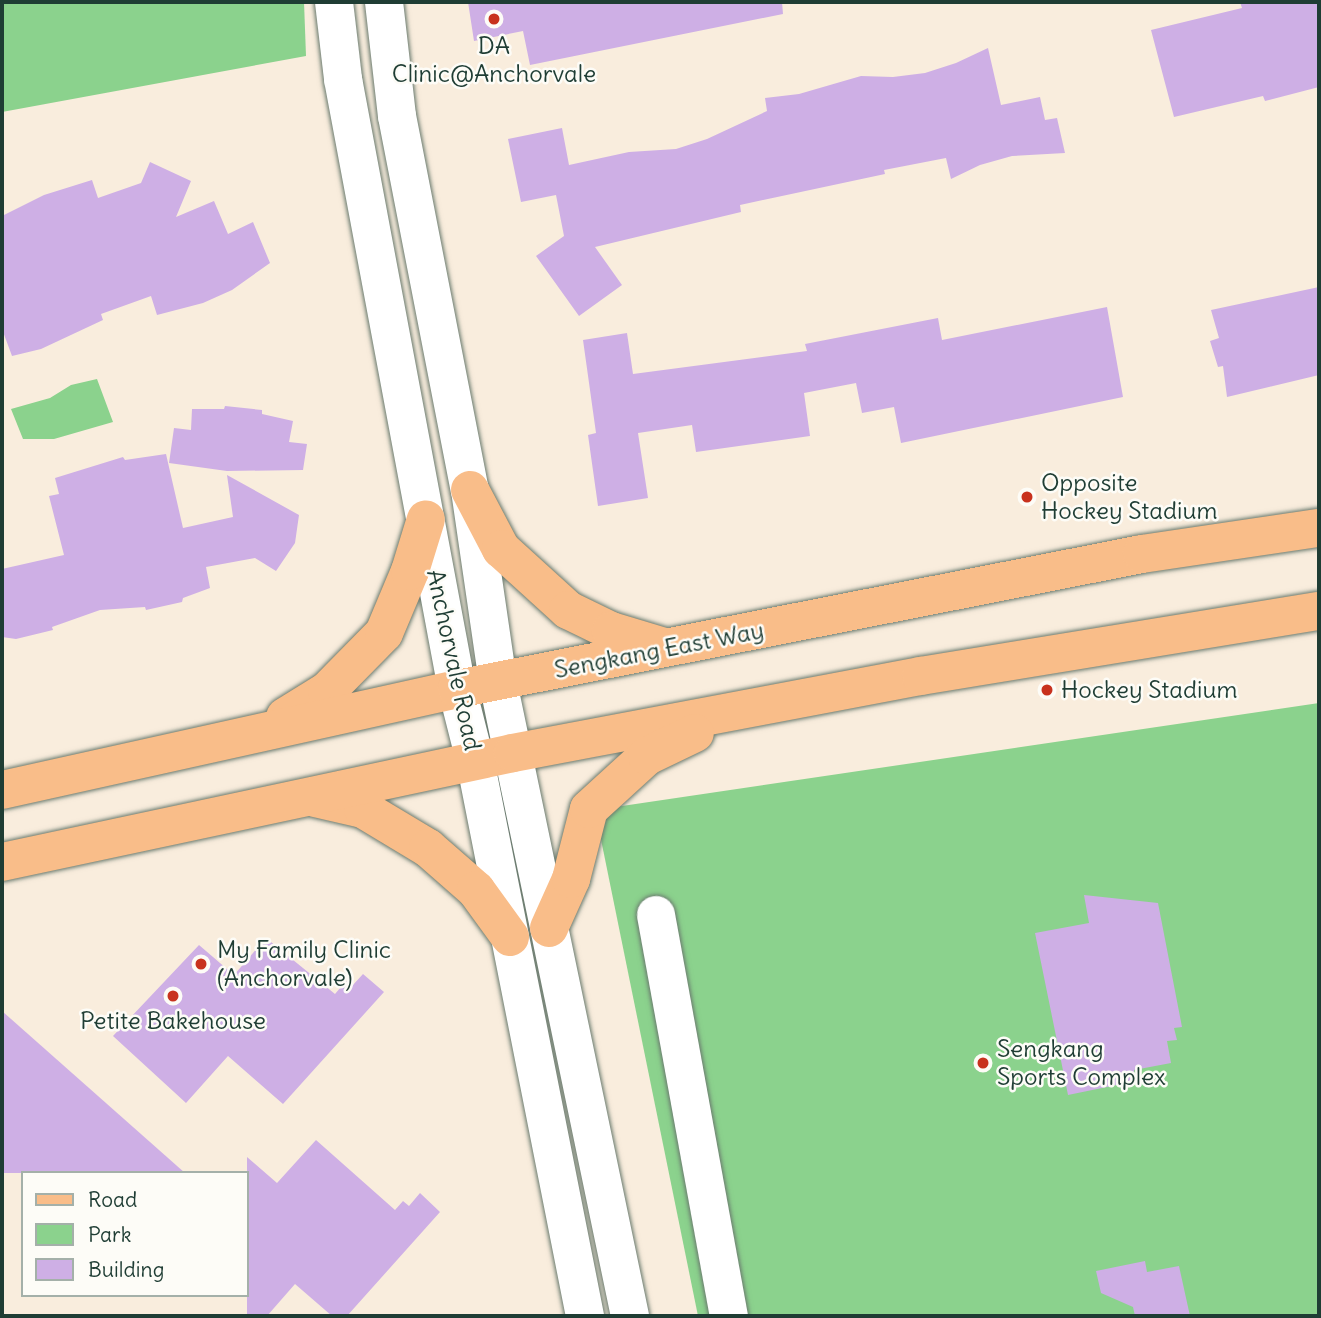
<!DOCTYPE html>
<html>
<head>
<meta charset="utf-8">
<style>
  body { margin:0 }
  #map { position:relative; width:1321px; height:1318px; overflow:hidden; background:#f9eddd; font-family:Delius,sans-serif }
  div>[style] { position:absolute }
  .green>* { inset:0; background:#8bd28d }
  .building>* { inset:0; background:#ceafe5 }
  .roads { filter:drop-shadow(0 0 2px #6b7b6f) drop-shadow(0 0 2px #6b7b6f) }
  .minor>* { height:38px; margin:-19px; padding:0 19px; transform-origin:19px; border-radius:19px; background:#fff }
  .major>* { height:38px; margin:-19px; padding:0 19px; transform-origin:19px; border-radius:19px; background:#f9bd89 }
  .dots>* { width:19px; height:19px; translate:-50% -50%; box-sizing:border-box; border:4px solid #fdfcf7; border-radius:50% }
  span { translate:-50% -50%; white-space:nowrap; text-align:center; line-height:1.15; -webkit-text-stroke:5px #fdfcf7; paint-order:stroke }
  .poi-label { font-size:24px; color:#1f3d34 }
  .left { translate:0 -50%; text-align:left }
  .street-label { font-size:24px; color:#1f3d34 }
  .frame { position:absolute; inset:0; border:4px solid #1f3d34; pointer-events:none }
  .legend { position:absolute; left:21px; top:1171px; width:228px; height:126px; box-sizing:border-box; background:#fdfcf7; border:2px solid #a4b0a9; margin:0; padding:9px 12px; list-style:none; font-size:21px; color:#1f3d34 }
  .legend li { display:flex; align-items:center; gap:14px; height:35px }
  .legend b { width:35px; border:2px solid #a4b0a9 }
</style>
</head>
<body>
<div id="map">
  <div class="green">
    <div style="clip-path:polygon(2px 2px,304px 2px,306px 56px,2px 112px)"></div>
    <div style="clip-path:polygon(97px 379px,113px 422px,54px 439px,23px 439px,11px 409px,50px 398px,71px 385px)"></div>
    <div style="clip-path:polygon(1319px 703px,1319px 1316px,698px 1316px,595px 810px)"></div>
  </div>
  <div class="building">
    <div style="clip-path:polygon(468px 2px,782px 2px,783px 14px,530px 65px,523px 31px,474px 41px)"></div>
    <div style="clip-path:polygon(1240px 2px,1319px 2px,1319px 87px,1265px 101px,1263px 96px,1174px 117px,1151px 30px,1242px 8px)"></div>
    <div style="clip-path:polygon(988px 48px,1001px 105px,1040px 97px,1045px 120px,1057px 118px,1065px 153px,1012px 156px,980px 165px,951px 179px,946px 158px,884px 170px,885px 174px,740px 205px,741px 212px,595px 247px,622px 285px,579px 316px,536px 256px,564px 236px,556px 195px,521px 202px,508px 139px,562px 128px,569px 165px,629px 152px,676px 149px,707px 139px,767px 111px,765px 98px,799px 94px,861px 76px,893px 77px,925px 73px,956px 63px)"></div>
    <div style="clip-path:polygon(150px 162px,191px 181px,176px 217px,214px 201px,228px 234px,253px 222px,270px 263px,232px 290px,203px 303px,157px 315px,151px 296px,101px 314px,103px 320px,41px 349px,12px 356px,2px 329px,2px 216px,44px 195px,92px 180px,98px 198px,141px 183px)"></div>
    <div style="clip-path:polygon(1319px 287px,1319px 375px,1227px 397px,1223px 366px,1218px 367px,1210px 341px,1219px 338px,1211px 310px)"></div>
    <div style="clip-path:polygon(1107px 307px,1123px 397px,901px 443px,894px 407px,862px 413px,856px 383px,804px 393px,810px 436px,696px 452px,692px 425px,638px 433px,648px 498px,598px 506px,588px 435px,596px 433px,583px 340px,627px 333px,633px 374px,807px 351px,805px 344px,938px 318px,942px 340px)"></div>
    <div style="clip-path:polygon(225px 406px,262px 410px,262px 414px,293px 421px,289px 442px,307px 444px,303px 470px,227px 471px,169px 463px,174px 428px,191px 430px,192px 409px,224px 409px)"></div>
    <div style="clip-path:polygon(166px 454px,183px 528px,233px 517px,227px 475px,299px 515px,295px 543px,276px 571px,255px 558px,206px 567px,210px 588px,183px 598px,182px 602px,146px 610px,145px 607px,100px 610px,52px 627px,53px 630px,16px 639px,2px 637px,2px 569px,64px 555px,49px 496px,59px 494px,55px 478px,123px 457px,125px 460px)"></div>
    <div style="clip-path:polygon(1084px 895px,1158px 903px,1182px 1027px,1174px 1028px,1177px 1040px,1167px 1041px,1171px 1063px,1134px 1070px,1136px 1081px,1068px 1095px,1035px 933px,1089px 923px)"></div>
    <div style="clip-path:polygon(266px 938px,335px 994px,346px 981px,352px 986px,363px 974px,384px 992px,283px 1104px,228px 1056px,186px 1103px,113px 1036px,199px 945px,234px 975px)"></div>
    <div style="clip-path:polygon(2px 1011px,185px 1173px,2px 1173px)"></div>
    <div style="clip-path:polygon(316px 1140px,395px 1210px,403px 1201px,409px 1206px,420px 1193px,440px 1212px,347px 1316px,332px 1316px,295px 1284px,267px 1316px,247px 1316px,247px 1157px,277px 1183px)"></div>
    <div style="clip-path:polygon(1145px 1261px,1147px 1272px,1179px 1266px,1190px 1316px,1135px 1316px,1133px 1307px,1101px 1293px,1096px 1271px)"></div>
  </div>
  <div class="roads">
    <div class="minor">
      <div style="left:334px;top:2px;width:78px;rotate:83.3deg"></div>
      <div style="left:343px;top:79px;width:621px;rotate:79.41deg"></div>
      <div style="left:457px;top:689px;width:73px;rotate:75.8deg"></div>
      <div style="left:475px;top:760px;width:567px;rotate:78.81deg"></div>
      <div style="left:384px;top:2px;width:115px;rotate:83.5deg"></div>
      <div style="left:397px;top:116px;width:381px;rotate:79deg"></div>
      <div style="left:470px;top:490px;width:194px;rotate:81.7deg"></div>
      <div style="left:498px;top:682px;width:648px;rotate:78.24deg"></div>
      <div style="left:656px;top:915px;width:408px;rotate:79.7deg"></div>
    </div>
    <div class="major">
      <div style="left:470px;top:490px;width:67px;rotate:62.3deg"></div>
      <div style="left:501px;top:549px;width:91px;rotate:42.3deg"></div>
      <div style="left:568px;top:610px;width:48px;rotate:26deg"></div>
      <div style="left:611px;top:631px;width:52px;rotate:16.7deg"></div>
      <div style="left:285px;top:717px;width:49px;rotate:-31.8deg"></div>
      <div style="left:327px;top:691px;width:81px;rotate:-45.5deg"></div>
      <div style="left:384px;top:633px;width:67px;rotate:-67.2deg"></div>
      <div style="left:410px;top:571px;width:54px;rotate:-72.9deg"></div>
      <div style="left:2px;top:790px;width:466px;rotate:-12.5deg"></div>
      <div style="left:457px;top:689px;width:698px;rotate:-11.15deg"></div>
      <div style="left:1142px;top:554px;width:179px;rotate:-8.4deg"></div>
      <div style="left:315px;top:798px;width:49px;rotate:12.9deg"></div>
      <div style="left:363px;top:809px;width:76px;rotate:31deg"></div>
      <div style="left:428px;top:848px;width:64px;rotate:41.2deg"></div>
      <div style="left:476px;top:890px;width:58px;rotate:54.1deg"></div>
      <div style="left:2px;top:862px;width:522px;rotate:-12.04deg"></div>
      <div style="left:513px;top:753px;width:415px;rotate:-10.7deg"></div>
      <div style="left:921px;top:676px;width:403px;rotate:-9.3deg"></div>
      <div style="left:549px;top:928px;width:54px;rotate:-65.8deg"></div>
      <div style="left:571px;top:879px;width:72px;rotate:-75.6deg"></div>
      <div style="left:589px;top:809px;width:79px;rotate:-42.4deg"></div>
      <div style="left:647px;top:756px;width:53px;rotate:-25.6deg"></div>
    </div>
  </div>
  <div class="dots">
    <div style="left:494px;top:19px;background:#c8321e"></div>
    <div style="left:1027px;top:497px;background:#c8321e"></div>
    <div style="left:1047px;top:690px;background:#c8321e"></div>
    <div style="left:201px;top:964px;background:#c8321e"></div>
    <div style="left:173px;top:996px;background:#c8321e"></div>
    <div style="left:983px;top:1063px;background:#c8321e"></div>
  </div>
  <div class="poi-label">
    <span style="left:494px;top:60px">DA<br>Clinic@Anchorvale</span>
    <span class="left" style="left:1041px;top:497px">Opposite<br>Hockey Stadium</span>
    <span class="left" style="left:1061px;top:690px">Hockey Stadium</span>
    <span class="left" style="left:217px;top:964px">My Family Clinic<br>(Anchorvale)</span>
    <span style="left:173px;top:1021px">Petite Bakehouse</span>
    <span class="left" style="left:997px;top:1063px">Sengkang<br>Sports Complex</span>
  </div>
  <div class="street-label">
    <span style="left:659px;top:650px;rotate:-11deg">Sengkang East Way</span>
    <span style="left:454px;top:660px;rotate:78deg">Anchorvale Road</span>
  </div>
  <div class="frame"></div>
  <ul class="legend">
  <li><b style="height:9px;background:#f9bd89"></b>Road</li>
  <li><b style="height:19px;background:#8bd28d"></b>Park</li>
  <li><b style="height:19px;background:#ceafe5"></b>Building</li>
  </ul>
</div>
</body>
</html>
